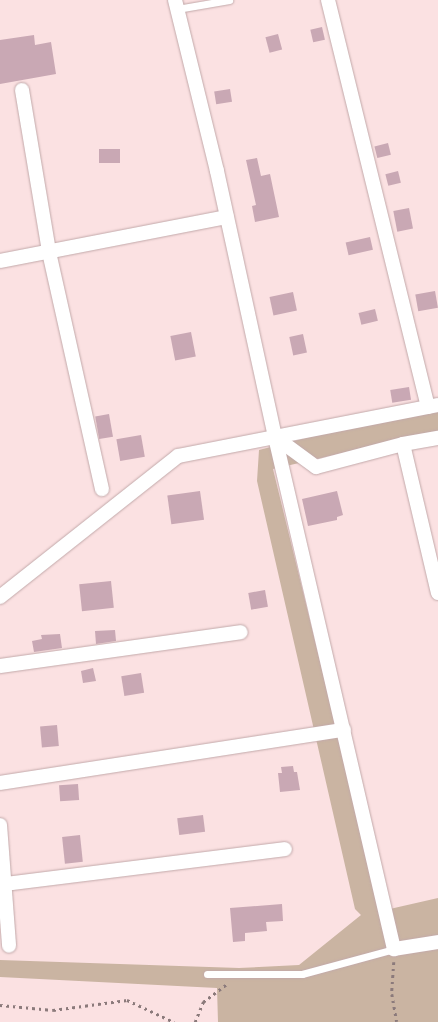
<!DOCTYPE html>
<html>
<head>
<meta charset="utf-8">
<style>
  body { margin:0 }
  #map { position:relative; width:438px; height:1022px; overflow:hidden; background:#fbe1e2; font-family:Rubik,sans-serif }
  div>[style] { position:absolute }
  .green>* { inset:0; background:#cab4a2 }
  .building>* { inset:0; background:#c9a8b4; transform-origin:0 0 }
  .path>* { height:2.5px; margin-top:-1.25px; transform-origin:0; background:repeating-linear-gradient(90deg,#8b7a7b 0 2.5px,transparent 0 6.5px) }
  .roads { filter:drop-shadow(0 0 1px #c2a9aa) drop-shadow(0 0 1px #c2a9aa) }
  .lane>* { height:7px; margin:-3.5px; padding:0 3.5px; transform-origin:3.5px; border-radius:3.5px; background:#fff }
  .street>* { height:14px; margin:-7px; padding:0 7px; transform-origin:7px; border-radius:7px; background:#fff }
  span { translate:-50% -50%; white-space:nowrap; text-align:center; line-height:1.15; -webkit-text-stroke:4px #fdf3f3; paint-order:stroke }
</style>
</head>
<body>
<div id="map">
  <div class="green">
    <div style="clip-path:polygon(438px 404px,438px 431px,273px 469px,381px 911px,438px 898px,438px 1022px,218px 1022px,217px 988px,0 977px,0 960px,239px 968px,299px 965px,361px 915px,355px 909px,257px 481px,259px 450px)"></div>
  </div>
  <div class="building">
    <div style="left:322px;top:27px;width:13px;height:12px;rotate:77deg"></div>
    <div style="left:278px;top:34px;width:16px;height:13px;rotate:75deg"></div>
    <div style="clip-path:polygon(34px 35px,35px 45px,51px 42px,56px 74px,0 84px,0 40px)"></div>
    <div style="left:230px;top:89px;width:13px;height:16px;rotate:81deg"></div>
    <div style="left:388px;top:143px;width:12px;height:14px;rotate:76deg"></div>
    <div style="left:120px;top:149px;width:14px;height:21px;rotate:90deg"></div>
    <div style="clip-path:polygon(257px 158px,261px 176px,270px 174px,279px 217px,255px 222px,252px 206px,256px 205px,246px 160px)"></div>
    <div style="left:398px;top:171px;width:12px;height:13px;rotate:76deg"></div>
    <div style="left:409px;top:208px;width:21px;height:16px;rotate:79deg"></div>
    <div style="left:370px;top:237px;width:13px;height:25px;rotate:77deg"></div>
    <div style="left:435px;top:291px;width:17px;height:20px;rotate:80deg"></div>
    <div style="left:293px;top:292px;width:19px;height:24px;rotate:78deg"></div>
    <div style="left:375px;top:309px;width:12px;height:17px;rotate:76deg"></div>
    <div style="left:191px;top:332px;width:25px;height:21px;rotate:79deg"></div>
    <div style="left:303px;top:334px;width:19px;height:14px;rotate:78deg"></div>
    <div style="left:409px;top:387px;width:13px;height:19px;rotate:81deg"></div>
    <div style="left:109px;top:414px;width:23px;height:14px;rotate:80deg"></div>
    <div style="left:141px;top:435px;width:22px;height:25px;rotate:80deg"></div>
    <div style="left:200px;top:491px;width:29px;height:33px;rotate:82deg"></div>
    <div style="clip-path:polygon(337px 491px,343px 515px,337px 517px,337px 520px,308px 526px,302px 499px)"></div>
    <div style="left:111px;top:581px;width:27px;height:32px;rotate:84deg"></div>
    <div style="left:265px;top:590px;width:17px;height:17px;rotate:80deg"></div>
    <div style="clip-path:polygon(115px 630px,116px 641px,96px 644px,95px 631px)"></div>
    <div style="clip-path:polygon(60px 634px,62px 648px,34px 652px,32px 641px,42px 639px,41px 635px)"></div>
    <div style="clip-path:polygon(93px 668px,96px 681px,83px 683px,81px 671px)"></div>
    <div style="left:141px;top:673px;width:20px;height:20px;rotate:81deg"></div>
    <div style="left:57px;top:725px;width:21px;height:17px;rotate:85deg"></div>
    <div style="clip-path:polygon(293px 766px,294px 772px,297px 772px,300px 790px,280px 792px,278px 773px,282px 773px,281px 767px)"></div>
    <div style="left:78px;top:784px;width:16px;height:19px;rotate:86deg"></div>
    <div style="left:203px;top:815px;width:17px;height:26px;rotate:83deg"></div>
    <div style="left:80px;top:835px;width:27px;height:18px;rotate:84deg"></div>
    <div style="clip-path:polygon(282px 904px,283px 921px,266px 922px,267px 931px,245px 933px,245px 941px,233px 942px,230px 908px)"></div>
  </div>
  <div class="path">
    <div style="left:394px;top:962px;width:32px;rotate:94deg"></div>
    <div style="left:392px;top:994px;width:28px;rotate:80deg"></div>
    <div style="left:0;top:1005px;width:53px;rotate:5.4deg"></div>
    <div style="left:53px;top:1010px;width:75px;rotate:-7.7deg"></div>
    <div style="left:127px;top:1000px;width:52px;rotate:25.1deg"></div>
    <div style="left:195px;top:1022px;width:22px;rotate:-68deg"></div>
    <div style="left:203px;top:1002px;width:30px;rotate:-37deg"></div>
  </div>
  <div class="roads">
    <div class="lane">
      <div style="left:177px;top:9px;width:53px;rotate:-9.8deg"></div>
      <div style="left:207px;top:974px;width:95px"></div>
      <div style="left:302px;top:974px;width:95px;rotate:-15.2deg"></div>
    </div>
    <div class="street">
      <div style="left:175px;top:0;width:176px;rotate:76.2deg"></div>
      <div style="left:217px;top:171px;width:272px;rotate:77.7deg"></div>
      <div style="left:275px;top:437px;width:526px;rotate:76.92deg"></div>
      <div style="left:394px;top:949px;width:45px;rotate:-9deg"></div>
      <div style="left:328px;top:0;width:419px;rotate:76.2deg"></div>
      <div style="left:22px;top:90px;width:164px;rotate:80.5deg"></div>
      <div style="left:49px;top:252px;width:243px;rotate:77.4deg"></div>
      <div style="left:0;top:261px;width:231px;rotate:-11deg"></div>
      <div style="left:275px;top:437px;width:51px;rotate:36.2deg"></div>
      <div style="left:316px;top:467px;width:90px;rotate:-14.8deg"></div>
      <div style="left:403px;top:444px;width:36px;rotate:-10deg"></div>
      <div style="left:403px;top:444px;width:153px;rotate:76.8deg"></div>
      <div style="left:0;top:597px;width:227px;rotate:-38.4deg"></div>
      <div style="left:178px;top:456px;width:265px;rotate:-11.1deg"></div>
      <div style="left:0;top:666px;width:243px;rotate:-8deg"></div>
      <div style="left:0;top:783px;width:348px;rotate:-8.8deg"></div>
      <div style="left:0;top:825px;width:121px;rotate:85.7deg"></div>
      <div style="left:5px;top:884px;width:282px;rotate:-7.1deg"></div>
    </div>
  </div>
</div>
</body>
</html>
